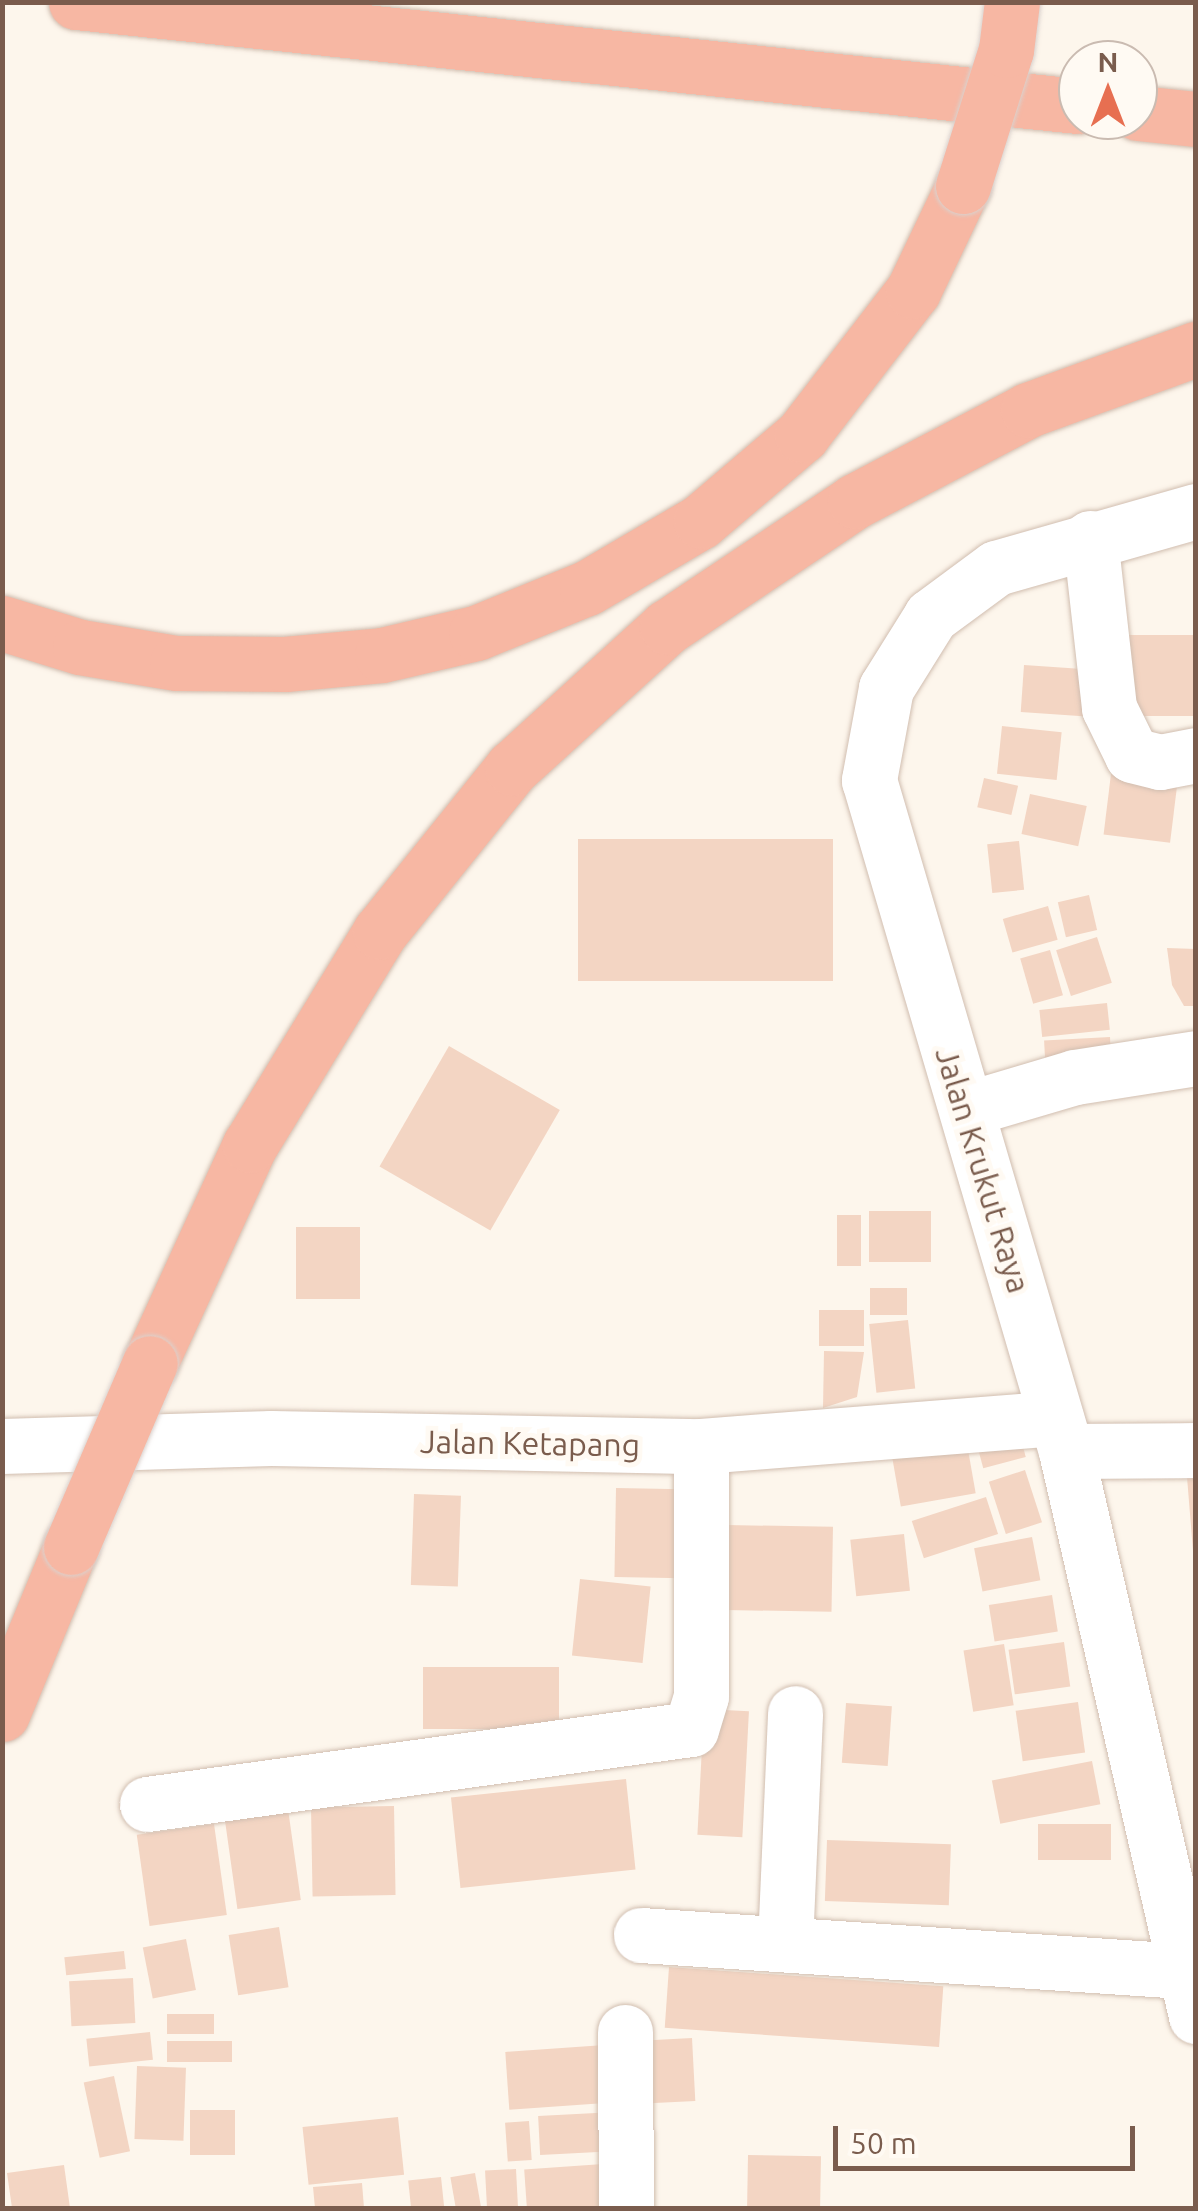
<!DOCTYPE html>
<html>
<head>
<meta charset="utf-8">
<style>
  body { margin:0 }
  #map { position:relative; width:1198px; height:2211px; overflow:hidden; background:#fdf6ec; font-family:Ubuntu,sans-serif }
  div>[style] { position:absolute }
  .building>* { inset:0; background:#f3d5c3; transform-origin:0 0 }
  .roads { filter:drop-shadow(0 0 2px #d1beb0) drop-shadow(0 0 2px #d1beb0) }
  .minor>* { height:55px; margin:-27.5px; padding:0 27.5px; transform-origin:27.5px; border-radius:27.5px; background:#fff }
  .highway>* { height:55px; margin:-27.5px; padding:0 27.5px; transform-origin:27.5px; border-radius:27.5px; background:#f7b7a3 }
  .bridges { filter:drop-shadow(0 0 2px #dad1cd) drop-shadow(0 0 2px #dad1cd) }
  .highway-bridge>* { height:55px; margin:-27.5px; padding:0 27.5px; transform-origin:27.5px; border-radius:27.5px; background:#f7b7a3 }
  span { translate:-50% -50%; white-space:nowrap; text-align:center; line-height:1.15; -webkit-text-stroke:10px #fffaf3; paint-order:stroke }
  .street-label { font-size:32px; color:#7a5c4d }
  .frame { position:absolute; inset:0; border:5px solid #7a5c4d; pointer-events:none }
  .north { position:absolute; left:1058px; top:40px; width:100px; height:100px; box-sizing:border-box; background:#fffaf3; border:2px solid #cabbb1; border-radius:50%; rotate:0deg; font-size:28px; font-weight:700; line-height:40px; text-align:center; color:#7a5c4d }
  .north::after { content:''; display:block; margin:auto; width:35px; height:45px; background:#e76f51; clip-path:polygon(50% 0,100% 100%,50% 72%,0 100%) }
  .scale { position:absolute; left:833px; top:2126px; width:302px; height:45px; box-sizing:border-box; border:5px solid #7a5c4d; border-top:0; padding-left:12px; font-size:30px; line-height:35px; white-space:nowrap; color:#7a5c4d; -webkit-text-stroke:8px #fffaf3; paint-order:stroke }
</style>
</head>
<body>
<div id="map">
  <div class="building">
    <div style="left:1196px;top:635px;width:81px;height:78px;rotate:90deg"></div>
    <div style="left:1024px;top:665px;width:66px;height:47px;rotate:4deg"></div>
    <div style="left:1002px;top:726px;width:60px;height:48px;rotate:6deg"></div>
    <div style="left:1111px;top:774px;width:67px;height:61px;rotate:7deg"></div>
    <div style="left:984px;top:778px;width:35px;height:30px;rotate:13deg"></div>
    <div style="left:1030px;top:794px;width:58px;height:41px;rotate:12deg"></div>
    <div style="left:578px;top:839px;width:255px;height:142px"></div>
    <div style="left:1019px;top:841px;width:49px;height:32px;rotate:84deg"></div>
    <div style="left:1089px;top:895px;width:36px;height:32px;rotate:77deg"></div>
    <div style="left:1048px;top:906px;width:35px;height:47px;rotate:74deg"></div>
    <div style="left:1097px;top:937px;width:48px;height:43px;rotate:72deg"></div>
    <div style="clip-path:polygon(1167px 948px,1196px 949px,1196px 1006px,1184px 1006px,1172px 985px)"></div>
    <div style="left:1050px;top:950px;width:47px;height:31px;rotate:74deg"></div>
    <div style="left:1107px;top:1003px;width:27px;height:68px;rotate:84deg"></div>
    <div style="left:1110px;top:1037px;width:18px;height:66px;rotate:87deg"></div>
    <div style="left:449px;top:1046px;width:128px;height:139px;rotate:30deg"></div>
    <div style="left:869px;top:1211px;width:62px;height:51px"></div>
    <div style="left:837px;top:1215px;width:24px;height:51px"></div>
    <div style="left:296px;top:1227px;width:64px;height:72px"></div>
    <div style="left:870px;top:1288px;width:37px;height:27px"></div>
    <div style="left:819px;top:1310px;width:45px;height:36px"></div>
    <div style="left:908px;top:1320px;width:69px;height:39px;rotate:84deg"></div>
    <div style="clip-path:polygon(824px 1351px,864px 1352px,857px 1397px,823px 1408px)"></div>
    <div style="left:1018px;top:1428px;width:30px;height:44px;rotate:75deg"></div>
    <div style="left:967px;top:1444px;width:50px;height:76px;rotate:80deg"></div>
    <div style="left:1025px;top:1470px;width:55px;height:38px;rotate:72deg"></div>
    <div style="clip-path:polygon(1196px 1476px,1196px 1551px,1193px 1551px,1187px 1477px)"></div>
    <div style="left:616px;top:1488px;width:82px;height:89px;rotate:1deg"></div>
    <div style="left:414px;top:1494px;width:47px;height:91px;rotate:2deg"></div>
    <div style="left:986px;top:1497px;width:39px;height:78px;rotate:72deg"></div>
    <div style="left:727px;top:1525px;width:106px;height:85px;rotate:1deg"></div>
    <div style="left:904px;top:1534px;width:57px;height:54px;rotate:84deg"></div>
    <div style="left:1032px;top:1537px;width:44px;height:59px;rotate:79deg"></div>
    <div style="left:580px;top:1579px;width:71px;height:77px;rotate:6deg"></div>
    <div style="left:1052px;top:1595px;width:37px;height:64px;rotate:81deg"></div>
    <div style="left:1064px;top:1642px;width:45px;height:56px;rotate:82deg"></div>
    <div style="left:1004px;top:1644px;width:62px;height:41px;rotate:81deg"></div>
    <div style="left:423px;top:1667px;width:136px;height:62px"></div>
    <div style="left:1078px;top:1702px;width:51px;height:63px;rotate:82deg"></div>
    <div style="left:846px;top:1703px;width:46px;height:60px;rotate:4deg"></div>
    <div style="left:704px;top:1709px;width:45px;height:126px;rotate:3deg"></div>
    <div style="left:1092px;top:1761px;width:44px;height:102px;rotate:79deg"></div>
    <div style="left:626px;top:1779px;width:91px;height:176px;rotate:84deg"></div>
    <div style="left:394px;top:1806px;width:89px;height:83px;rotate:89deg"></div>
    <div style="left:288px;top:1809px;width:92px;height:64px;rotate:82deg"></div>
    <div style="left:214px;top:1824px;width:92px;height:78px;rotate:82deg"></div>
    <div style="left:1038px;top:1824px;width:73px;height:36px"></div>
    <div style="left:827px;top:1840px;width:124px;height:61px;rotate:2deg"></div>
    <div style="left:279px;top:1927px;width:61px;height:51px;rotate:81deg"></div>
    <div style="left:186px;top:1939px;width:52px;height:44px;rotate:79deg"></div>
    <div style="left:124px;top:1951px;width:18px;height:60px;rotate:84deg"></div>
    <div style="left:669px;top:1967px;width:275px;height:61px;rotate:4deg"></div>
    <div style="left:133px;top:1978px;width:45px;height:64px;rotate:87deg"></div>
    <div style="left:167px;top:2014px;width:47px;height:20px"></div>
    <div style="left:150px;top:2032px;width:28px;height:64px;rotate:84deg"></div>
    <div style="left:692px;top:2038px;width:63px;height:61px;rotate:87deg"></div>
    <div style="left:232px;top:2041px;width:21px;height:65px;rotate:90deg"></div>
    <div style="left:619px;top:2044px;width:58px;height:114px;rotate:86deg"></div>
    <div style="left:137px;top:2066px;width:49px;height:73px;rotate:2deg"></div>
    <div style="left:114px;top:2076px;width:77px;height:31px;rotate:78deg"></div>
    <div style="left:190px;top:2110px;width:45px;height:45px"></div>
    <div style="left:615px;top:2112px;width:39px;height:77px;rotate:87deg"></div>
    <div style="left:398px;top:2117px;width:58px;height:96px;rotate:84deg"></div>
    <div style="left:529px;top:2121px;width:39px;height:24px;rotate:86deg"></div>
    <div style="left:748px;top:2155px;width:73px;height:53px;rotate:1deg"></div>
    <div style="left:603px;top:2164px;width:42px;height:79px;rotate:86deg"></div>
    <div style="clip-path:polygon(64px 2165px,70px 2208px,12px 2208px,7px 2173px)"></div>
    <div style="left:516px;top:2169px;width:39px;height:31px;rotate:87deg"></div>
    <div style="left:475px;top:2173px;width:36px;height:25px;rotate:80deg"></div>
    <div style="left:441px;top:2177px;width:31px;height:33px;rotate:84deg"></div>
    <div style="clip-path:polygon(362px 2183px,364px 2208px,315px 2208px,313px 2187px)"></div>
  </div>
  <div class="roads">
    <div class="minor">
      <div style="left:1196px;top:511px;width:208px;rotate:164.1deg"></div>
      <div style="left:996px;top:568px;width:81px;rotate:143.6deg"></div>
      <div style="left:931px;top:616px;width:85px;rotate:122deg"></div>
      <div style="left:886px;top:688px;width:94px;rotate:100.5deg"></div>
      <div style="left:869px;top:780px;width:699px;rotate:73.64deg"></div>
      <div style="left:1066px;top:1451px;width:580px;rotate:77.04deg"></div>
      <div style="left:1090px;top:538px;width:171px;rotate:83.6deg"></div>
      <div style="left:1109px;top:708px;width:52px;rotate:63.9deg"></div>
      <div style="left:1132px;top:755px;width:29px;rotate:14deg"></div>
      <div style="left:1160px;top:762px;width:37px;rotate:-11deg"></div>
      <div style="left:967px;top:1109px;width:113px;rotate:-16.5deg"></div>
      <div style="left:1075px;top:1077px;width:122px;rotate:-8.9deg"></div>
      <div style="left:2px;top:1446px;width:269px;rotate:-1.7deg"></div>
      <div style="left:271px;top:1438px;width:430px;rotate:1.1deg"></div>
      <div style="left:701px;top:1446px;width:356px;rotate:-4.5deg"></div>
      <div style="left:1066px;top:1451px;width:130px;rotate:-0.4deg"></div>
      <div style="left:147px;top:1804px;width:549px;rotate:-7.85deg"></div>
      <div style="left:691px;top:1729px;width:34px;rotate:-73deg"></div>
      <div style="left:701px;top:1696px;width:250px;rotate:-90deg"></div>
      <div style="left:641px;top:1935px;width:543px;rotate:3.8deg"></div>
      <div style="left:785px;top:1944px;width:231px;rotate:-87.5deg"></div>
      <div style="left:625px;top:2032px;width:176px;rotate:89.7deg"></div>
    </div>
    <div class="highway">
      <div style="left:76px;top:2px;width:1007px;rotate:5.93deg"></div>
      <div style="left:1138px;top:113px;width:58px;rotate:5.9deg"></div>
      <div style="left:2px;top:623px;width:82px;rotate:17.1deg"></div>
      <div style="left:80px;top:647px;width:98px;rotate:9.4deg"></div>
      <div style="left:177px;top:663px;width:108px;rotate:0.5deg"></div>
      <div style="left:285px;top:664px;width:97px;rotate:-5.3deg"></div>
      <div style="left:382px;top:655px;width:97px;rotate:-13.2deg"></div>
      <div style="left:476px;top:633px;width:120px;rotate:-22.1deg"></div>
      <div style="left:587px;top:588px;width:132px;rotate:-30.4deg"></div>
      <div style="left:701px;top:521px;width:133px;rotate:-40.4deg"></div>
      <div style="left:802px;top:435px;width:182px;rotate:-52.4deg"></div>
      <div style="left:913px;top:291px;width:116px;rotate:-64.5deg"></div>
      <div style="left:150px;top:1363px;width:240px;rotate:-65.4deg"></div>
      <div style="left:250px;top:1145px;width:250px;rotate:-58.6deg"></div>
      <div style="left:380px;top:932px;width:211px;rotate:-51.2deg"></div>
      <div style="left:512px;top:768px;width:210px;rotate:-42.3deg"></div>
      <div style="left:667px;top:627px;width:226px;rotate:-33.8deg"></div>
      <div style="left:855px;top:501px;width:195px;rotate:-27.7deg"></div>
      <div style="left:1028px;top:410px;width:179px;rotate:-20deg"></div>
      <div style="left:2px;top:1714px;width:181px;rotate:-67.6deg"></div>
    </div>
  </div>
  <div class="bridges">
    <div class="highway-bridge">
      <div style="left:963px;top:186px;width:143px;rotate:-72.5deg"></div>
      <div style="left:1006px;top:50px;width:48px;rotate:-82.9deg"></div>
      <div style="left:71px;top:1547px;width:200px;rotate:-66.8deg"></div>
    </div>
  </div>
  <div class="street-label">
    <span style="left:983px;top:1170px;rotate:73deg">Jalan Krukut Raya</span>
    <span style="left:530px;top:1443px;rotate:1deg">Jalan Ketapang</span>
  </div>
  <div class="frame"></div>
  <div class="north">N</div>
  <div class="scale">50 m</div>
</div>
</body>
</html>
